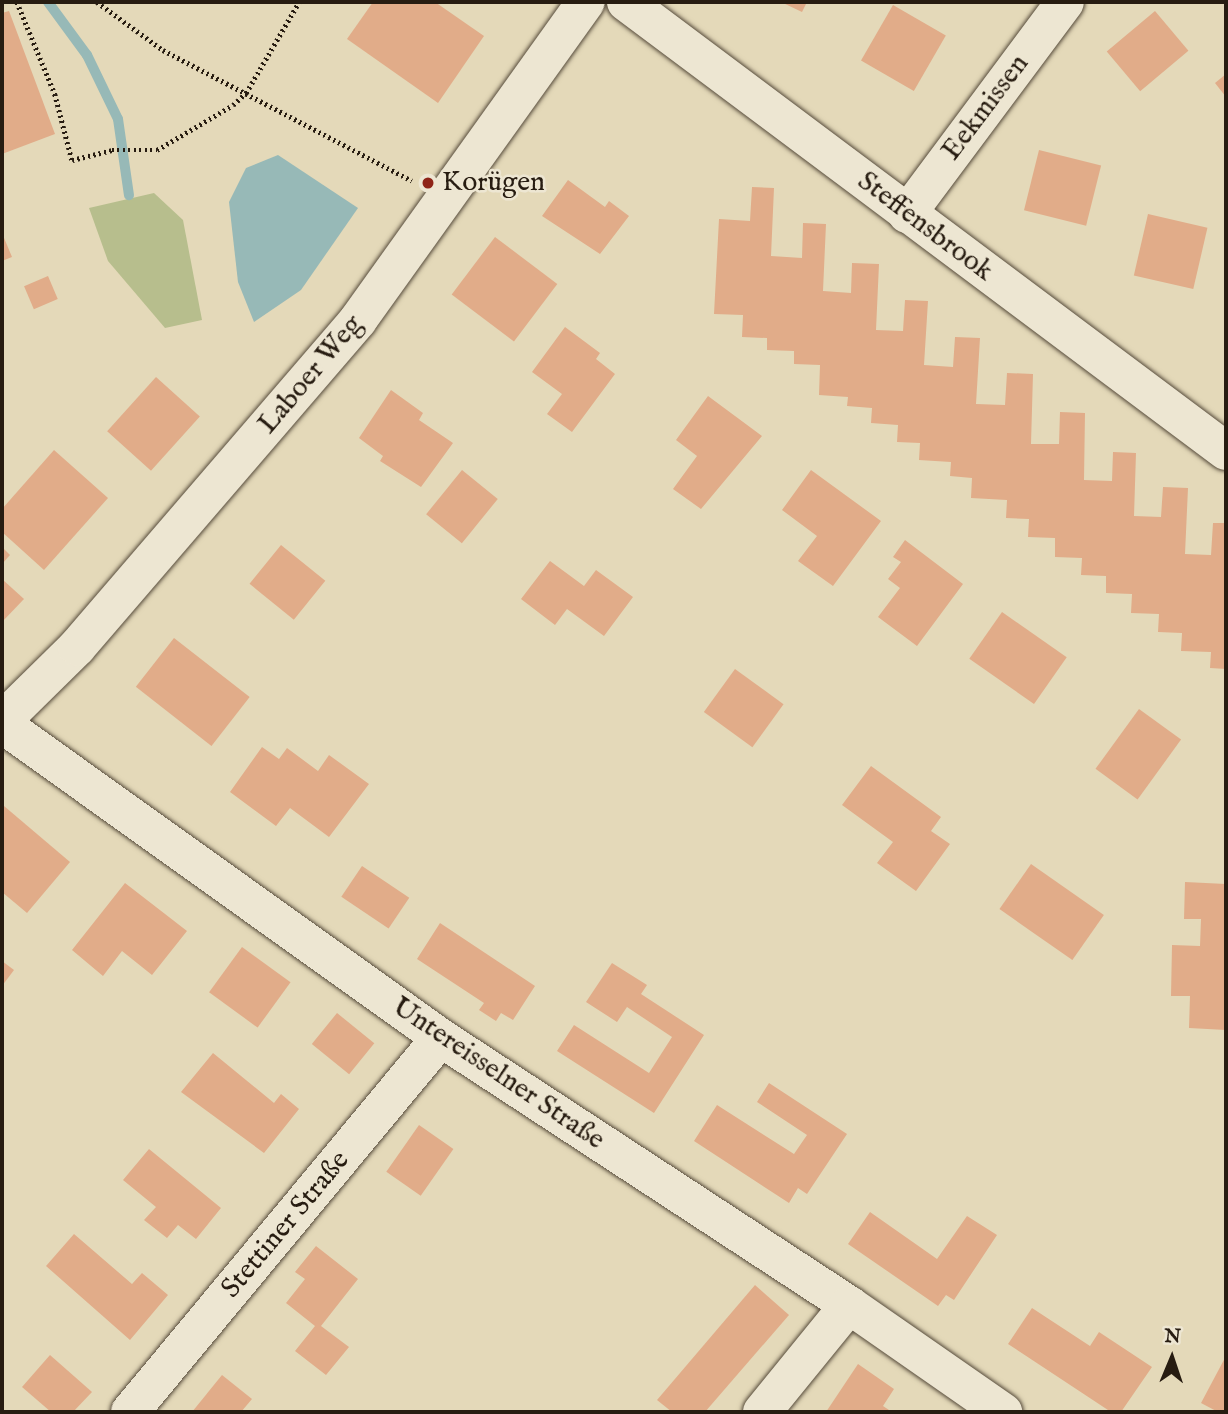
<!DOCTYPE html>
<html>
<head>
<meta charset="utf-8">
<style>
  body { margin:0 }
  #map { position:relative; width:1228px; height:1414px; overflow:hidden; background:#e4d9b9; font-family:"IM FELL English",serif }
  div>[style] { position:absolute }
  .green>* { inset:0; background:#b7be8d }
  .water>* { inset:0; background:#97b9b7 }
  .stream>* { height:10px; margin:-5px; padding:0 5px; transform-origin:5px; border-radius:5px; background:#97b9b7 }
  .building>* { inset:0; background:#e1ac89; transform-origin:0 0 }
  .path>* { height:4.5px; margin-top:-2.25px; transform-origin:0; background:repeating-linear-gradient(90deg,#271c11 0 2px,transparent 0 5.5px) }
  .roads { filter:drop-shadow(0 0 2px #564b3b) drop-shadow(0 0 2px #564b3b) }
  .minor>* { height:38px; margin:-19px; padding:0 19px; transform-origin:19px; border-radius:19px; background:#ede6d2 }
  .dots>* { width:19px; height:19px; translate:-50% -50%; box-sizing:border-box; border:4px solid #ede6d2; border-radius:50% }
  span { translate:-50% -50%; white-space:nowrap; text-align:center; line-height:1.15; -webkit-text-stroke:5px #ede6d2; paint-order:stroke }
  .street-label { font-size:28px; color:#271c11 }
  .poi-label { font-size:28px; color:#271c11 }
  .left { translate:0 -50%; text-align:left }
  .frame { position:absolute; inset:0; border:4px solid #271c11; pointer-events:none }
  .north { position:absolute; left:1137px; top:1323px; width:70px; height:70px; -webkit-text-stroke:5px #ede6d2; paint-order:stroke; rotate:2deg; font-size:19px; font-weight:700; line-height:28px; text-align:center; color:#271c11 }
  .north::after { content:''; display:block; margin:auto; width:24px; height:32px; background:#271c11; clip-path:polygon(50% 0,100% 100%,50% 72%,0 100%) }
</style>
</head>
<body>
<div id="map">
  <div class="green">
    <div style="clip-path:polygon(154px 193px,183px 220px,202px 320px,165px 328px,108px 261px,89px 208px)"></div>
  </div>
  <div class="water">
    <div style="clip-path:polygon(278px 155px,358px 208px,301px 290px,254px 322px,238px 282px,229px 202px,246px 168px)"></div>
  </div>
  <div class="stream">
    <div style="left:48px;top:2px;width:66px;rotate:53.7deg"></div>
    <div style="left:87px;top:55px;width:71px;rotate:64.2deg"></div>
    <div style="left:118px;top:119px;width:77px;rotate:81.8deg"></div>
  </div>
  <div class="building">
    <div style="clip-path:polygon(373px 2px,435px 2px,484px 36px,438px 103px,347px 39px)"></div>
    <div style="clip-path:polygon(781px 2px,807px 2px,802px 12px)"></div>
    <div style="left:893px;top:5px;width:61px;height:64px;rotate:30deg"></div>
    <div style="clip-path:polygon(9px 11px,55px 134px,2px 154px,2px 13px)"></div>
    <div style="left:1155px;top:11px;width:52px;height:63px;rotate:50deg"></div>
    <div style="clip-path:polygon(1226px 74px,1226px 97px,1215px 83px)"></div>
    <div style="left:1039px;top:150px;width:64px;height:62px;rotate:14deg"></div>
    <div style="clip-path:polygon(568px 180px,605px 207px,609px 201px,629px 216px,600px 254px,542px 216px)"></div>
    <div style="clip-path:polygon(752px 187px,774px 188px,771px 256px,802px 258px,803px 223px,826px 224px,823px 291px,851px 293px,852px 263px,879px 264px,876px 330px,903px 331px,905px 300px,928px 301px,924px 365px,953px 367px,955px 337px,980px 338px,976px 404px,1005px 405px,1007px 373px,1033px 374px,1031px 444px,1059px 444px,1060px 412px,1085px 413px,1084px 480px,1112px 481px,1113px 452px,1136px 453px,1134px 516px,1161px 517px,1163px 487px,1188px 488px,1185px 554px,1211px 555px,1213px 523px,1226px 523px,1226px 669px,1210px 668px,1211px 652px,1181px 651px,1182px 633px,1158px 632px,1159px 614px,1131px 613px,1132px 594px,1106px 593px,1106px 576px,1081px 575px,1082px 558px,1055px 557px,1055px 538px,1028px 537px,1029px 519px,1006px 518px,1007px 500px,971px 498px,972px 478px,950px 476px,951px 462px,919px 460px,920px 443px,897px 442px,898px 425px,871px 423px,872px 408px,847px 406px,848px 397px,819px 395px,820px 365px,794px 364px,794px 351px,767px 350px,767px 338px,742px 337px,743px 315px,714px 314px,719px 219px,750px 221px)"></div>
    <div style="left:1148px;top:214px;width:61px;height:63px;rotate:13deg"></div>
    <div style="clip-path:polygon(2px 233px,12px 257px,2px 261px)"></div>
    <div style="left:495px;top:237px;width:78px;height:72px;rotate:37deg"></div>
    <div style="left:48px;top:276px;width:25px;height:26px;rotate:67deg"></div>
    <div style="clip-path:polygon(565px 327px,600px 353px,596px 359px,615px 374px,572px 432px,547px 414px,562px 394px,532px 372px)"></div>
    <div style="left:156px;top:377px;width:59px;height:73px;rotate:42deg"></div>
    <div style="clip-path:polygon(391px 390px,423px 413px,419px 420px,453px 443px,421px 487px,380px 461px,383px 456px,359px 438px)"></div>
    <div style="clip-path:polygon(708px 396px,762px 436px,701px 509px,673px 489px,697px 456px,676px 440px)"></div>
    <div style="clip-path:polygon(54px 450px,108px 498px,44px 570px,2px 532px,2px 509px)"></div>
    <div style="left:462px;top:470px;width:46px;height:57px;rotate:39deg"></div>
    <div style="clip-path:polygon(811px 470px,881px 521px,833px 586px,798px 561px,817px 536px,782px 510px)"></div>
    <div style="clip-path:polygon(905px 540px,963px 584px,917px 646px,878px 617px,900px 588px,888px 579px,901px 562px,893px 557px)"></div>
    <div style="left:281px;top:545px;width:57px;height:50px;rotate:39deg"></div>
    <div style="clip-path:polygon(2px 547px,10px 555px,2px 564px)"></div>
    <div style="clip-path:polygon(550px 561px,584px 586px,596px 570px,633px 597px,604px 636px,567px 609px,555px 625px,521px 599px)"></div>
    <div style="clip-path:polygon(2px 579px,24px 599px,2px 622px)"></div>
    <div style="left:1002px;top:612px;width:79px;height:57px;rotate:35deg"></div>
    <div style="left:174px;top:638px;width:96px;height:62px;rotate:38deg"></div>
    <div style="left:735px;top:669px;width:60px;height:53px;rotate:36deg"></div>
    <div style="left:1139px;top:709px;width:52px;height:74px;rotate:36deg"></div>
    <div style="clip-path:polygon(262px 747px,279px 759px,287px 748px,318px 771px,329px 755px,369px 784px,329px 837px,290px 808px,276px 826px,230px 792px)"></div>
    <div style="clip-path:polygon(871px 766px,941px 817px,931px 831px,950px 844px,916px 891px,877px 863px,893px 842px,842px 805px)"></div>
    <div style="clip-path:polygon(4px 806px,70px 862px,27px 913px,2px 892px)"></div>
    <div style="left:1031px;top:864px;width:89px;height:55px;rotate:35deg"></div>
    <div style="left:362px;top:866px;width:57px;height:37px;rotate:34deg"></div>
    <div style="clip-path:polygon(1185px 882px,1226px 884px,1226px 1030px,1189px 1028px,1190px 996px,1171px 996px,1172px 945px,1200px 946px,1201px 919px,1184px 919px)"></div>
    <div style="clip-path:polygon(125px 883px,187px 931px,152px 975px,122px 951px,103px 976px,72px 950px)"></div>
    <div style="clip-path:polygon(440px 923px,535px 986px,513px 1020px,501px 1013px,496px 1021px,479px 1010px,484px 1003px,417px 959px)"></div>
    <div style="left:242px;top:947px;width:60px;height:56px;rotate:36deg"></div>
    <div style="clip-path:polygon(2px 961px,14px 970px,2px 986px)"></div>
    <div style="clip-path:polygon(612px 963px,647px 985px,641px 994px,704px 1035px,654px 1113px,557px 1051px,574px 1025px,649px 1073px,672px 1037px,627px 1007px,617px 1022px,586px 1002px)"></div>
    <div style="left:337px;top:1013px;width:48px;height:40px;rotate:39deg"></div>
    <div style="clip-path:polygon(213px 1053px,274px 1103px,281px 1094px,299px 1109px,264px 1153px,181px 1092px)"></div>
    <div style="clip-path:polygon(769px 1083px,847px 1134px,807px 1194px,798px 1188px,789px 1203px,694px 1141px,717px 1105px,794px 1154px,807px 1135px,757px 1102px)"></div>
    <div style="left:419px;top:1125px;width:42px;height:57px;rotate:35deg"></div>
    <div style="clip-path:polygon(149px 1149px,221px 1208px,196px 1239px,178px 1225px,167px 1238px,144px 1220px,156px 1207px,123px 1180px)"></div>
    <div style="clip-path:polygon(870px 1212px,937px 1259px,967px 1216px,997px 1235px,954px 1300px,946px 1295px,938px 1306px,848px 1244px)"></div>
    <div style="clip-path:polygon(74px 1234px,132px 1284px,142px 1273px,168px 1295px,130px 1340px,46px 1266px)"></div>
    <div style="clip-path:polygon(316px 1246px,358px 1279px,321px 1326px,349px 1347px,326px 1375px,295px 1351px,315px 1326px,286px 1303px,305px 1279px,295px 1272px)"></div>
    <div style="clip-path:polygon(755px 1285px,789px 1315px,705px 1412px,672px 1412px,657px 1400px)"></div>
    <div style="clip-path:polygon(1032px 1308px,1090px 1346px,1099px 1332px,1152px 1367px,1121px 1412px,1111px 1412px,1008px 1344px)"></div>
    <div style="clip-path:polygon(50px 1355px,92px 1392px,73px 1412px,51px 1412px,22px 1387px)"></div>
    <div style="clip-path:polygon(1226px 1356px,1226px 1412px,1218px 1412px,1201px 1403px)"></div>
    <div style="clip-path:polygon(858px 1364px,894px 1389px,883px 1406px,892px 1412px,826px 1412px)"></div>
    <div style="clip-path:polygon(222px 1375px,252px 1399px,241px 1412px,192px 1412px)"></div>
  </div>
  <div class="path">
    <div style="left:17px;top:2px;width:100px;rotate:67.6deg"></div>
    <div style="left:55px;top:94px;width:68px;rotate:75.6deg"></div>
    <div style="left:72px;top:160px;width:41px;rotate:-14deg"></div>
    <div style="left:112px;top:150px;width:45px"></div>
    <div style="left:157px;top:150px;width:88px;rotate:-30.6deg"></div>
    <div style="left:233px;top:105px;width:18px;rotate:-43deg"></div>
    <div style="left:246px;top:93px;width:105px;rotate:-59.8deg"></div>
    <div style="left:97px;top:2px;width:82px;rotate:36deg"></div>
    <div style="left:163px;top:50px;width:281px;rotate:27.7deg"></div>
  </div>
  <div class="roads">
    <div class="minor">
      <div style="left:626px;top:2px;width:749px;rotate:36.81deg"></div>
      <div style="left:907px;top:214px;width:264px;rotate:-53.3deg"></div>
      <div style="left:2px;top:721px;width:105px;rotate:-44.6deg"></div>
      <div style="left:77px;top:647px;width:431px;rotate:-49.3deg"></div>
      <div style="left:358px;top:320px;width:391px;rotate:-54.4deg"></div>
      <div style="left:2px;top:724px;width:540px;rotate:35.57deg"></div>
      <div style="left:441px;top:1038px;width:488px;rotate:33.2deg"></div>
      <div style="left:849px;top:1305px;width:188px;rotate:34.8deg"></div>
      <div style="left:130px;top:1412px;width:486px;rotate:-50.3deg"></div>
      <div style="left:762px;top:1412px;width:138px;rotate:-50.9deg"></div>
    </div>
  </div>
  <div class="dots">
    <div style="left:428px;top:183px;background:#8f2418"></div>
  </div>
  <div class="street-label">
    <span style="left:986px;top:108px;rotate:-53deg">Eekmissen</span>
    <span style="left:925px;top:227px;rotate:37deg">Steffensbrook</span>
    <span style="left:311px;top:375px;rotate:-50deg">Laboer Weg</span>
    <span style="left:498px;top:1074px;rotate:34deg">Untereisselner Straße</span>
    <span style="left:286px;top:1225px;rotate:-50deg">Stettiner Straße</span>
  </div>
  <div class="poi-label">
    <span class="left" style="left:442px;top:183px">Korügen</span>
  </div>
  <div class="frame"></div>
  <div class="north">N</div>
</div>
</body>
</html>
